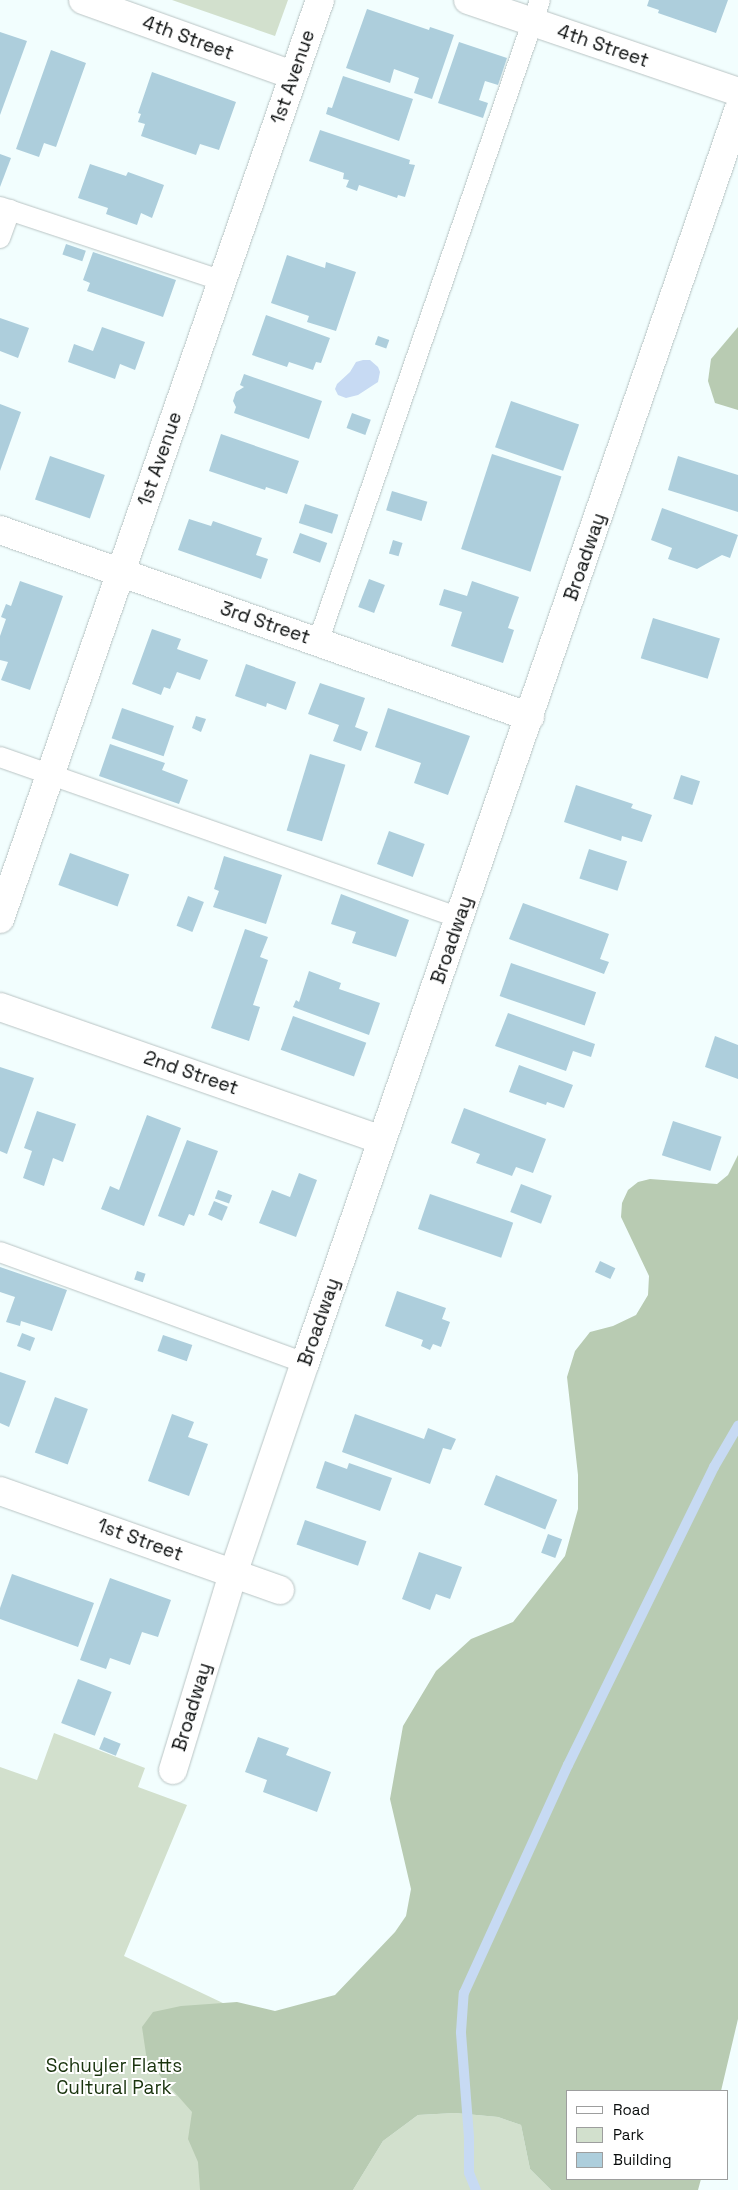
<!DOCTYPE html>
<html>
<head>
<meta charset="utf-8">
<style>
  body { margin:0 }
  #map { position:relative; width:738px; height:2190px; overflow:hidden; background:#f2fefe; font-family:"Space Grotesk",sans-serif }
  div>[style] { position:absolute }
  .green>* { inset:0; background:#d2e0cd }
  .forest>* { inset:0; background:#b8cbb2 }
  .water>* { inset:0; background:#c7daf3 }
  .stream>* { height:10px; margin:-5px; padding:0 5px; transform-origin:5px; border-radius:5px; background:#c7daf3 }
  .building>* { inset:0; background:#adcedc; transform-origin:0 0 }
  .roads { filter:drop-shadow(0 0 1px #b9c4c4) drop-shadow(0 0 1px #b9c4c4) }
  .lane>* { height:20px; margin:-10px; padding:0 10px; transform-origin:10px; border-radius:10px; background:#fff }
  .street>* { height:28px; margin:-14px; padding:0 14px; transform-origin:14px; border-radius:14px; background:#fff }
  span { translate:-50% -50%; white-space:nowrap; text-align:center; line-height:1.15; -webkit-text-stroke:4px #fff; paint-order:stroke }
  .street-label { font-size:19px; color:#090c0c }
  .park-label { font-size:19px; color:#1a340e }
  .legend { position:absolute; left:566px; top:2090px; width:162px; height:90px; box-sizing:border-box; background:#fff; border:1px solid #9d9e9e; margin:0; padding:6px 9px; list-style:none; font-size:15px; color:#090c0c }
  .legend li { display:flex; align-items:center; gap:10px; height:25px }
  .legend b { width:25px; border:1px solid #9d9e9e }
</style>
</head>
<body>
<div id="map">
  <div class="green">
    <div style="clip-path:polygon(172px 0,288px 0,275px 36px)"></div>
    <div style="clip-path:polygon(54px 1733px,145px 1768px,138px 1787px,187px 1805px,124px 1956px,322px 2050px,271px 2190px,0 2190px,0 1767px,37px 1780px)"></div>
    <div style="clip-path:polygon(455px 2113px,498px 2117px,521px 2125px,530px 2169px,551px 2190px,353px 2190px,383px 2141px,418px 2115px)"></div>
  </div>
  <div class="forest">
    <div style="clip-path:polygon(738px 327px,738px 410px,715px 403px,708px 381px,711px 359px)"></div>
    <div style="clip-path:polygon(738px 1155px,738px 2019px,721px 2091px,567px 2091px,567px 2179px,701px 2179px,698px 2190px,551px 2190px,530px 2169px,521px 2125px,498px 2117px,455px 2113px,418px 2115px,383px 2141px,353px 2190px,200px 2190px,198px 2162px,188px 2139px,192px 2112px,147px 2061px,142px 2027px,153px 2012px,181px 2006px,237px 2002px,275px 2011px,335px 1995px,395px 1932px,406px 1916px,411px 1889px,390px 1799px,403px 1726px,436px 1671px,471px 1639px,513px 1622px,565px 1556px,578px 1509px,578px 1475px,567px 1377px,575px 1351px,590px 1332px,613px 1326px,636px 1315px,648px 1295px,649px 1276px,621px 1217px,622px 1203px,628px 1190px,638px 1182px,650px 1179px,717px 1184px,728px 1175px)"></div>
  </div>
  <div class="water">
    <div style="clip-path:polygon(363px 360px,370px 360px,378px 367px,380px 372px,378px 382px,358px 395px,346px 398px,338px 395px,335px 389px,337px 384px,350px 372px,356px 362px)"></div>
  </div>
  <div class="stream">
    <div style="left:476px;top:2190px;width:18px;rotate:-112deg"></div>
    <div style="left:469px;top:2173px;width:36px;rotate:-90deg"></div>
    <div style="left:469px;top:2137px;width:105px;rotate:-94.4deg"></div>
    <div style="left:461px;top:2032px;width:39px;rotate:-86deg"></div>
    <div style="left:464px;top:1993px;width:251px;rotate:-65.5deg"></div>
    <div style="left:568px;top:1765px;width:332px;rotate:-63.9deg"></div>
    <div style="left:714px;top:1467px;width:48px;rotate:-59.7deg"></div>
  </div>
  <div class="building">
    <div style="clip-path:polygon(649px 0,728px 0,716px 33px,658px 13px,659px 10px,647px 6px)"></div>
    <div style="clip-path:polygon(367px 9px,429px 30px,430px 27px,454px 35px,432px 99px,414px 93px,419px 78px,394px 69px,390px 83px,346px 68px)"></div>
    <div style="clip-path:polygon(0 32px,27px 41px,0 115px)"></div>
    <div style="clip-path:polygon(459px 42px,507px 58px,498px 85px,485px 81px,479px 100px,488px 103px,483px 118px,438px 103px)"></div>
    <div style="clip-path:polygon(51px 50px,86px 63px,56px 147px,44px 143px,39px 157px,16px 149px)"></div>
    <div style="clip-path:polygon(152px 72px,236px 102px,219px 150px,200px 144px,196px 155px,141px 136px,145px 124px,138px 122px,141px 114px,138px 113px)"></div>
    <div style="clip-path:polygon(343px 76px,413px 99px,399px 141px,326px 114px,328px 107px,332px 108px)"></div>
    <div style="clip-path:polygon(320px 130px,410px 160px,409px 164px,415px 165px,405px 197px,398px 195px,397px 198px,359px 185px,357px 191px,346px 187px,349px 180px,343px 179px,344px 173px,309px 161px)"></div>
    <div style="clip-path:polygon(0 154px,11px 158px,0 187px)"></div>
    <div style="clip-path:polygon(90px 164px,126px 176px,128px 172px,164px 185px,152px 218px,141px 213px,137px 225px,106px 214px,108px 208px,78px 198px)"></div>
    <div style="left:66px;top:244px;width:21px;height:11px;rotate:19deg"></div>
    <div style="clip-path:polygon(93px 252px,176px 280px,163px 317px,87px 291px,90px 283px,83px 280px)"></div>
    <div style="clip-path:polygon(287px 255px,325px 268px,326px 262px,356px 272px,336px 331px,307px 322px,309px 316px,271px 303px)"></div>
    <div style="clip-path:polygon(266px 315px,330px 338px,321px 363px,316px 362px,313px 370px,289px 362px,287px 367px,252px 355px)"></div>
    <div style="clip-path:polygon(0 318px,29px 328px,18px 358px,0 351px)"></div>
    <div style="clip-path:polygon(102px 327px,145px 342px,135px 370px,120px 364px,115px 379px,68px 362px,74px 344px,93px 351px)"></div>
    <div style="left:378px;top:336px;width:12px;height:9px;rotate:20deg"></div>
    <div style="clip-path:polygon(244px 374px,322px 401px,309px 439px,234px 413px,236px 407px,233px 401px,236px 392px,244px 387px,240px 385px)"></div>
    <div style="left:511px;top:401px;width:72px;height:49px;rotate:19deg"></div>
    <div style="clip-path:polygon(0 404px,21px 412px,0 471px)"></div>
    <div style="left:352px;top:413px;width:20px;height:16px;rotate:20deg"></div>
    <div style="clip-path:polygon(221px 434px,299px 461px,287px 494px,266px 487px,265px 490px,209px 471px)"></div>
    <div style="left:492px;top:454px;width:73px;height:100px;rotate:18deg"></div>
    <div style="left:50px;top:456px;width:58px;height:46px;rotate:19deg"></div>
    <div style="clip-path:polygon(678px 456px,738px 475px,738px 512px,668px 490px)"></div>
    <div style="left:392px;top:491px;width:37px;height:20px;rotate:17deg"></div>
    <div style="left:305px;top:504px;width:35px;height:20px;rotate:18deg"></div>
    <div style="clip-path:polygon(662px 508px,738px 535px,730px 558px,722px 555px,697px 569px,668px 559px,672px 548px,651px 540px)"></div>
    <div style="clip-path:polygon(189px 519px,211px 526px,213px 521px,262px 538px,256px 555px,268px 559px,261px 579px,178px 550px)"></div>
    <div style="left:300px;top:533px;width:29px;height:21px;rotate:20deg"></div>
    <div style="left:393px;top:540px;width:10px;height:14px;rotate:17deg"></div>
    <div style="left:369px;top:579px;width:17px;height:30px;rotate:21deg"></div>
    <div style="clip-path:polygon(20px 581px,63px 596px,30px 690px,1px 680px,8px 662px,0 660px,0 636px,6px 619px,1px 617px,6px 604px,11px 606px)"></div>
    <div style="clip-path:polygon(472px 581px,519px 597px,508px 628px,514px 630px,503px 663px,451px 646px,462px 612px,439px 605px,444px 589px,467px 596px)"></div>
    <div style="left:653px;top:618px;width:70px;height:42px;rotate:17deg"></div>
    <div style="clip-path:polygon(152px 629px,181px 639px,177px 649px,208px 660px,200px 680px,177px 672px,170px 689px,164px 687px,161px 695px,132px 684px)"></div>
    <div style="clip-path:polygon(246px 664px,296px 682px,286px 710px,267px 703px,266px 707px,235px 696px)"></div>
    <div style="clip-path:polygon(320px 683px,365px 698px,355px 727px,368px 732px,361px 751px,333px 741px,339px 725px,308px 714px)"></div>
    <div style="left:122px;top:708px;width:55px;height:32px;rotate:19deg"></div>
    <div style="clip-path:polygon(388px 708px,470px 736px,448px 795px,414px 783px,421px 763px,375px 747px)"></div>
    <div style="clip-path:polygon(196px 716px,206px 719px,201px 732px,192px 728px)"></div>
    <div style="clip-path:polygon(110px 744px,165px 763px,162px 770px,188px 780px,179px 804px,99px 776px)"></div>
    <div style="left:310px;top:754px;width:37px;height:80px;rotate:17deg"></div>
    <div style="left:681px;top:775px;width:20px;height:25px;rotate:18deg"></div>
    <div style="clip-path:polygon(576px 785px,633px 804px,631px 808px,652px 815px,642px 842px,622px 836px,621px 841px,564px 822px)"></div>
    <div style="left:389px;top:831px;width:38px;height:35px;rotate:20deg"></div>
    <div style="left:589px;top:849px;width:40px;height:31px;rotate:18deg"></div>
    <div style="left:70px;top:853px;width:63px;height:34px;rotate:20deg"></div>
    <div style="clip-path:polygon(224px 856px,282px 875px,266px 924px,213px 907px,219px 891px,214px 889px)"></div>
    <div style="clip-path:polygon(341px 894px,409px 920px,396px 957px,352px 943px,356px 932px,331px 924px)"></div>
    <div style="left:188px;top:896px;width:17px;height:32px;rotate:21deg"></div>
    <div style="clip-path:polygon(523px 903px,609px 934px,600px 959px,609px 962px,604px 974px,509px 939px)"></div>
    <div style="clip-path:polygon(245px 929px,268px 937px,260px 957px,268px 960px,253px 1005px,260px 1007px,249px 1041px,211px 1028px)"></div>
    <div style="left:511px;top:963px;width:90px;height:35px;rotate:19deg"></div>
    <div style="clip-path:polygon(309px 971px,341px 983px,339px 989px,380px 1003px,369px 1035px,293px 1007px,296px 1000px,299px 1002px)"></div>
    <div style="clip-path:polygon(508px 1013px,595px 1044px,591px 1057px,573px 1051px,566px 1071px,495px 1046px)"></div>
    <div style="left:293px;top:1016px;width:78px;height:36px;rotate:20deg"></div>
    <div style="clip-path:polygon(715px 1036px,738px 1045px,738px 1079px,705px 1067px)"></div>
    <div style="clip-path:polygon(519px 1065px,573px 1085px,564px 1108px,547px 1102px,546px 1105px,509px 1092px)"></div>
    <div style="clip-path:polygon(0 1067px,34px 1078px,7px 1154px,0 1151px)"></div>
    <div style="clip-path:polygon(464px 1108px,546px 1139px,533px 1173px,516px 1167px,512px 1176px,476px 1163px,480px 1154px,451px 1143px)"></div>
    <div style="clip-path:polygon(37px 1111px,76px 1124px,63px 1162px,53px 1158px,44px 1186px,23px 1178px,32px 1151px,24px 1148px)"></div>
    <div style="clip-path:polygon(147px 1115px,181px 1128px,144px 1226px,101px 1209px,110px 1186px,119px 1190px)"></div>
    <div style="left:673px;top:1121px;width:51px;height:36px;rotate:18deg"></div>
    <div style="clip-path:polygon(187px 1140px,218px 1151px,194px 1216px,189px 1214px,184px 1226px,158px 1216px)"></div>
    <div style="clip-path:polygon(299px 1173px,317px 1180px,296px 1237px,259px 1223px,272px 1190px,290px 1197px)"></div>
    <div style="left:521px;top:1184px;width:33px;height:30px;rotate:21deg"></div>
    <div style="left:218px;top:1190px;width:15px;height:9px;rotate:20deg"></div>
    <div style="left:430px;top:1194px;width:88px;height:37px;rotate:19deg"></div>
    <div style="left:214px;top:1201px;width:15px;height:15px;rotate:23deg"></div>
    <div style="left:600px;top:1261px;width:17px;height:12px;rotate:25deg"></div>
    <div style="clip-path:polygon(0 1267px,67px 1290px,52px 1331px,21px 1321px,20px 1326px,6px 1322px,15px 1297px,0 1292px)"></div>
    <div style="left:137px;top:1271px;width:9px;height:9px;rotate:18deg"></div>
    <div style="clip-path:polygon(397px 1291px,446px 1308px,442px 1319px,450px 1322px,441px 1347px,433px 1344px,430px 1350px,421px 1346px,423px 1340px,385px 1326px)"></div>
    <div style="left:22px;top:1333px;width:14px;height:14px;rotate:21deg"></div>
    <div style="left:163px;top:1335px;width:31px;height:17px;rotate:19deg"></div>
    <div style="clip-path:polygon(0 1372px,26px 1381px,9px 1427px,0 1423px)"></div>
    <div style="left:55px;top:1397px;width:35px;height:59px;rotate:20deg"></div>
    <div style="clip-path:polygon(172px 1414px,194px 1422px,188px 1437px,208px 1444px,189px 1496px,148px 1481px)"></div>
    <div style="clip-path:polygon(355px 1414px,424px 1439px,428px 1428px,456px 1439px,451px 1450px,443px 1448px,430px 1484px,342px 1452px)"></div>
    <div style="clip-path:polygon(325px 1461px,347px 1469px,349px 1463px,392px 1478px,380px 1511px,316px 1488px)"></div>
    <div style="left:496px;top:1475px;width:66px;height:32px;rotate:22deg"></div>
    <div style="left:305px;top:1520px;width:65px;height:26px;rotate:19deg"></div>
    <div style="left:548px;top:1534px;width:15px;height:20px;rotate:20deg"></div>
    <div style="clip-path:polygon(419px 1552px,462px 1567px,450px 1599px,436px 1594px,430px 1610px,402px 1599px)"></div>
    <div style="clip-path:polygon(12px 1574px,94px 1603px,78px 1647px,0 1619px,0 1608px)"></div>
    <div style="clip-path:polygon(110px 1578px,171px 1600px,158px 1637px,142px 1632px,130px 1665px,110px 1658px,106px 1669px,80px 1660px)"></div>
    <div style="left:78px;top:1679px;width:36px;height:47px;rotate:21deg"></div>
    <div style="left:104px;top:1737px;width:18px;height:13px;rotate:22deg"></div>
    <div style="clip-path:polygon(258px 1737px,289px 1748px,286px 1755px,331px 1772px,317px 1812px,263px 1792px,267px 1780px,245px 1772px)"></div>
  </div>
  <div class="roads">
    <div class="lane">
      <div style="left:0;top:207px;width:234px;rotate:18.4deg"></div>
      <div style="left:0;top:238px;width:30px;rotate:-70deg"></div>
      <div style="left:318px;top:642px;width:679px;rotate:-70.92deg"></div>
      <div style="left:0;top:757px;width:487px;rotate:19.3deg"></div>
      <div style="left:0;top:1252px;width:325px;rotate:20deg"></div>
    </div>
    <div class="street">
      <div style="left:83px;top:0;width:223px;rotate:19.7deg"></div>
      <div style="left:468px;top:0;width:285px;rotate:18.8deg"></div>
      <div style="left:0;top:530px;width:562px;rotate:19.43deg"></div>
      <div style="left:0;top:919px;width:973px;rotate:-70.8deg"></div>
      <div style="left:0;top:1007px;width:404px;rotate:19.2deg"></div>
      <div style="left:0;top:1491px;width:297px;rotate:19.5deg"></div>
      <div style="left:173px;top:1770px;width:205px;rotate:-73deg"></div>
      <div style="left:233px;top:1574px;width:223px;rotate:-71.2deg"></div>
      <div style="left:305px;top:1363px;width:1325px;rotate:-70.92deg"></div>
    </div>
  </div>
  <div class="street-label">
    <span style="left:188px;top:38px;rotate:20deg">4th Street</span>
    <span style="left:603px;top:46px;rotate:19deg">4th Street</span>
    <span style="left:293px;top:77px;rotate:-71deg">1st Avenue</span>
    <span style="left:160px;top:459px;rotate:-71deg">1st Avenue</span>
    <span style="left:585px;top:557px;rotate:-71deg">Broadway</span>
    <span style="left:265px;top:623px;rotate:19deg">3rd Street</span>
    <span style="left:452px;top:940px;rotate:-71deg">Broadway</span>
    <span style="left:191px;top:1073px;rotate:19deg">2nd Street</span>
    <span style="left:319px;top:1322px;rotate:-71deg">Broadway</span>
    <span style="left:140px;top:1540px;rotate:20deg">1st Street</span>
    <span style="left:192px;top:1707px;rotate:-73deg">Broadway</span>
  </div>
  <div class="park-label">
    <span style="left:114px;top:2077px">Schuyler Flatts<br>Cultural Park</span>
  </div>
  <ul class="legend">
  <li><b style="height:6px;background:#fff"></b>Road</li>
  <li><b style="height:14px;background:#d2e0cd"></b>Park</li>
  <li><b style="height:14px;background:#adcedc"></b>Building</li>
  </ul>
</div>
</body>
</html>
